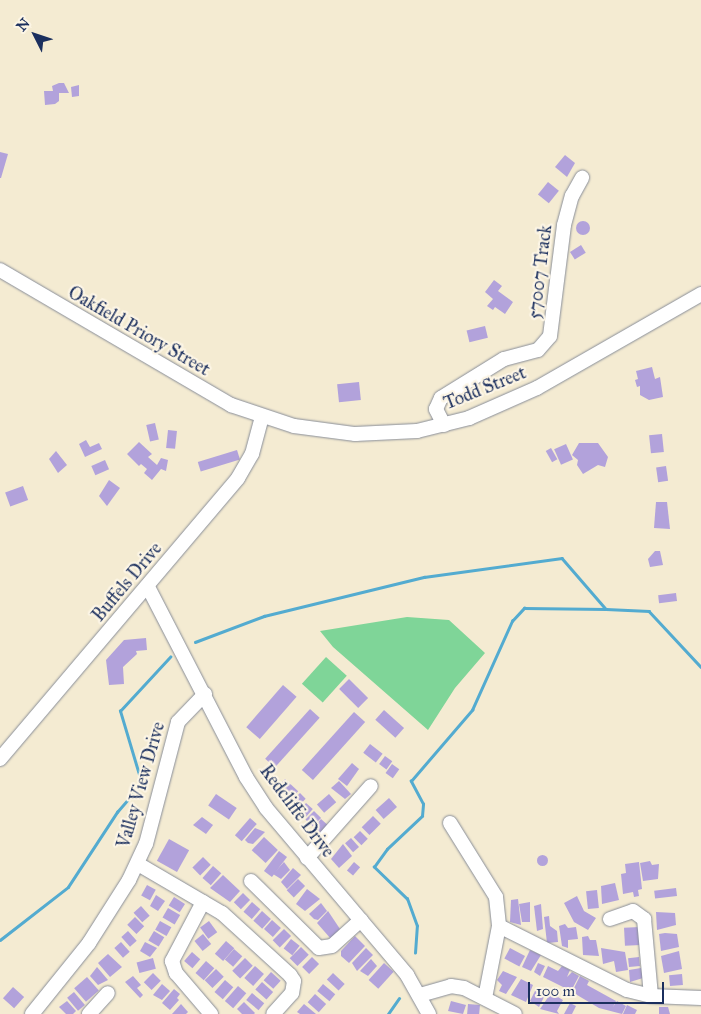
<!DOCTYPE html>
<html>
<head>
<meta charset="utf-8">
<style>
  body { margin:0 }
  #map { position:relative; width:701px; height:1014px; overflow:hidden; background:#f4ebd2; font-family:"IM FELL Great Primer",serif }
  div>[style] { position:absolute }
  .green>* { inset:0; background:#7fd598; transform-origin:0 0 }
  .stream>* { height:2.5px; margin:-1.25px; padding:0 1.25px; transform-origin:1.25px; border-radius:1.25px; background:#53abd0 }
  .building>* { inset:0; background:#b2a2db; transform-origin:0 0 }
  .round { border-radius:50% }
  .roads { filter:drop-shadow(0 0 1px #888d98) drop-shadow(0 0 1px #888d98) }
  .minor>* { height:14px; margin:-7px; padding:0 7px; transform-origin:7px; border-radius:7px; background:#fff }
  span { translate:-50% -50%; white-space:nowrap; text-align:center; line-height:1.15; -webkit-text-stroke:4.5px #fcf5e5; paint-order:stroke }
  .street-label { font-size:18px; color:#1b2f5e }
  .north { position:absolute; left:10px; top:10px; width:50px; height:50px; -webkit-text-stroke:4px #fcf5e5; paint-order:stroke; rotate:311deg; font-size:14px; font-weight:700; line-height:20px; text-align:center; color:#1b2f5e }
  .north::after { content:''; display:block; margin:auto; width:18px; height:22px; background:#1b2f5e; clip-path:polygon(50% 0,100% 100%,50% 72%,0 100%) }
  .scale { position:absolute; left:528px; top:982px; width:136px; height:22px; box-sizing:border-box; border:2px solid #1b2f5e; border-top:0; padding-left:6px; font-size:15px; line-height:18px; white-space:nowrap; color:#1b2f5e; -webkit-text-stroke:4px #fcf5e5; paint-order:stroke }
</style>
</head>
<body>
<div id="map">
  <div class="green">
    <div style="clip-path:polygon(407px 617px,449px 620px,485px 653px,455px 688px,428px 730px,333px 647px,320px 631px)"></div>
    <div style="left:326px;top:657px;width:28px;height:36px;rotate:42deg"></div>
  </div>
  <div class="stream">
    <div style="left:195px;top:642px;width:74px;rotate:-20.6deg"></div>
    <div style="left:264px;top:616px;width:165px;rotate:-13.7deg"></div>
    <div style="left:424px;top:577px;width:139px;rotate:-7.8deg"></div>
    <div style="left:562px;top:558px;width:67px;rotate:49.2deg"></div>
    <div style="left:606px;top:609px;width:43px;rotate:2.7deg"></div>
    <div style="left:649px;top:611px;width:76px;rotate:47.1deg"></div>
    <div style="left:0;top:940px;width:86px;rotate:-37.9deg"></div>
    <div style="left:68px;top:887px;width:90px;rotate:-56.8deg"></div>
    <div style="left:117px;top:812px;width:33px;rotate:-49deg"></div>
    <div style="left:139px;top:787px;width:9px;rotate:-84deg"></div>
    <div style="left:140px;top:778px;width:70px;rotate:-106.6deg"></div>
    <div style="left:120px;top:711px;width:74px;rotate:-47.2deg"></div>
    <div style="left:415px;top:953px;width:27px;rotate:-86deg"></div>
    <div style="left:417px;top:926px;width:29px;rotate:-110deg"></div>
    <div style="left:407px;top:899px;width:46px;rotate:-135.9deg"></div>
    <div style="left:374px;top:867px;width:22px;rotate:-54deg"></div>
    <div style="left:387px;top:849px;width:48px;rotate:-43.3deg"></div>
    <div style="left:422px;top:816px;width:12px;rotate:-85deg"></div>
    <div style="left:423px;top:804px;width:26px;rotate:-118deg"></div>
    <div style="left:411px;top:781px;width:94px;rotate:-49.3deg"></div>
    <div style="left:472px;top:710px;width:98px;rotate:-65.8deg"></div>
    <div style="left:512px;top:621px;width:18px;rotate:-47deg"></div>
    <div style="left:524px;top:608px;width:82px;rotate:0.7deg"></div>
    <div style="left:388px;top:1014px;width:19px;rotate:-55deg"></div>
  </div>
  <div class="building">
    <div style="clip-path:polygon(59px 83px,64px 83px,69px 93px,59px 93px,59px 101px,55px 104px,45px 105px,44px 91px,53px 91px,52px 86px)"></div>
    <div style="clip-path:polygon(79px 85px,79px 96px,72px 97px,71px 87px)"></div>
    <div style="clip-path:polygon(0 152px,8px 154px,1px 178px,0 178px)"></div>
    <div style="clip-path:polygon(565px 155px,575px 163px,567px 177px,555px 167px)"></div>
    <div style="left:548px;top:182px;width:14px;height:16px;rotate:39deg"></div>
    <div class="round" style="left:576px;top:221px;width:14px;height:14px"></div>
    <div style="left:581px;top:245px;width:9px;height:13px;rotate:58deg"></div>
    <div style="clip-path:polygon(494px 280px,502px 286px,498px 291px,513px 302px,505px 314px,495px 307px,493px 310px,487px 306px,493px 299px,485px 292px)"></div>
    <div style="left:485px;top:326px;width:12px;height:19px;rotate:76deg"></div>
    <div style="clip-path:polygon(652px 367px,655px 379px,660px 377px,663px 397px,649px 400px,640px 395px,640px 386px,637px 387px,635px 380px,638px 379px,636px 371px)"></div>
    <div style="left:359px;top:382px;width:18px;height:22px;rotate:84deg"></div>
    <div style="left:155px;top:423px;width:17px;height:9px;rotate:77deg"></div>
    <div style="left:168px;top:430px;width:9px;height:18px;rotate:6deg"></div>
    <div style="left:662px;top:434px;width:18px;height:13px;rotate:84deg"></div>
    <div style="clip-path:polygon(86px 440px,90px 447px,99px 443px,102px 449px,85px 457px,79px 444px)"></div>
    <div style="clip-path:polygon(139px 442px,152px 454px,148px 457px,157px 465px,161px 458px,168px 460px,166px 471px,161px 469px,152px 480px,144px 473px,147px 469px,141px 464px,139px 466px,127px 454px)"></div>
    <div style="clip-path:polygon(579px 443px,598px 443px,608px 457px,605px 467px,598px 465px,583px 474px,577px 465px,578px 460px,572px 455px)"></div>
    <div style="left:566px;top:444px;width:17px;height:13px;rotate:66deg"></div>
    <div style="left:551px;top:448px;width:13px;height:6px;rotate:61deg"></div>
    <div style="left:237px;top:450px;width:10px;height:41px;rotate:73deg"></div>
    <div style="clip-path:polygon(56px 451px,67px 465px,58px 473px,49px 459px)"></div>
    <div style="left:105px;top:460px;width:10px;height:15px;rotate:66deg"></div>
    <div style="left:666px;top:466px;width:15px;height:10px;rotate:82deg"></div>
    <div style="clip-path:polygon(109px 480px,120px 488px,107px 506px,99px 496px)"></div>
    <div style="left:23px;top:486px;width:15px;height:19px;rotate:70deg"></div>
    <div style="clip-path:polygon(656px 502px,667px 502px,670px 529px,654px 528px)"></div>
    <div style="clip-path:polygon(655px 551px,660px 551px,663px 565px,650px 567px,648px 559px)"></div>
    <div style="left:676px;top:593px;width:8px;height:18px;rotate:83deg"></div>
    <div style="clip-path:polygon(146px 638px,147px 650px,136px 651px,137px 654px,123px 667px,124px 684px,109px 685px,106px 660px,124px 640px)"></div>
    <div style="left:349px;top:679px;width:27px;height:14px;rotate:45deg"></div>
    <div style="left:283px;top:685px;width:18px;height:56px;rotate:41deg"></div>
    <div style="left:310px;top:709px;width:13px;height:67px;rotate:42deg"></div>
    <div style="left:384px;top:710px;width:27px;height:13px;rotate:42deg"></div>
    <div style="left:354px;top:712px;width:15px;height:78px;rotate:42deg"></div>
    <div style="left:370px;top:744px;width:16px;height:11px;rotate:38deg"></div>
    <div style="left:385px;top:756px;width:9px;height:10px;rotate:36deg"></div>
    <div style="clip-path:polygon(352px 763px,359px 769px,347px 786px,338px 779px)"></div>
    <div style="left:392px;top:764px;width:9px;height:11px;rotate:36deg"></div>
    <div style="left:285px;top:779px;width:18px;height:11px;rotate:43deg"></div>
    <div style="clip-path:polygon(339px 781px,351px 794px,345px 799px,331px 788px)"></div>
    <div style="left:300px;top:793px;width:8px;height:12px;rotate:45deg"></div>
    <div style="left:216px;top:794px;width:25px;height:14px;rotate:34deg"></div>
    <div style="left:329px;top:794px;width:11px;height:16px;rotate:49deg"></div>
    <div style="left:389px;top:798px;width:12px;height:18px;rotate:48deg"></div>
    <div style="left:306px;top:803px;width:9px;height:11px;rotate:41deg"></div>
    <div style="left:314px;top:811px;width:10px;height:12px;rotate:45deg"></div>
    <div style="left:373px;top:816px;width:11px;height:16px;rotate:45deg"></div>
    <div style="clip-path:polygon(202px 817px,213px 825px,206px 834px,193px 825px)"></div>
    <div style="left:250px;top:818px;width:9px;height:23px;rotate:41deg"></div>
    <div style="left:321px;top:819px;width:9px;height:11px;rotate:41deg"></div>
    <div style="clip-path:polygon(255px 828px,265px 832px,253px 844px,248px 843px,245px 840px)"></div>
    <div style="left:360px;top:831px;width:11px;height:9px;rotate:45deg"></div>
    <div style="left:264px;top:837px;width:19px;height:18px;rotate:43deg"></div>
    <div style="left:351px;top:838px;width:12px;height:8px;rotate:48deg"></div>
    <div style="left:169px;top:839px;width:23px;height:25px;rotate:29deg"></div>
    <div style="clip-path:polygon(343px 844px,352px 856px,339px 868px,331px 859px)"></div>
    <div style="left:279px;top:851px;width:10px;height:25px;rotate:37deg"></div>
    <div class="round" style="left:536.5px;top:854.5px;width:11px;height:11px"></div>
    <div style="left:203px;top:857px;width:11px;height:15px;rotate:45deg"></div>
    <div style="clip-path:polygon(650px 861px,652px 865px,659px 864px,658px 879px,643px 881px,640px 863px)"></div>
    <div style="clip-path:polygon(284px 862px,290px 870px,281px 879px,273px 874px)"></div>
    <div style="left:354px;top:862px;width:8px;height:11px;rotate:40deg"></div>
    <div style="clip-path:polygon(639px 862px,642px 889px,638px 890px,639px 896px,634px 897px,633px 892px,623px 894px,621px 874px,626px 873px,625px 864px)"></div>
    <div style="left:213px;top:866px;width:11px;height:16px;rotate:41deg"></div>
    <div style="clip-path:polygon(293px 868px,301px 875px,287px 889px,281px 882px)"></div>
    <div style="clip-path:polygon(223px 875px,240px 891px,230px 902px,210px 888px)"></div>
    <div style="left:298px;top:879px;width:10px;height:16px;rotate:45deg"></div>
    <div style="clip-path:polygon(615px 883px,619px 900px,602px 904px,601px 886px)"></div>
    <div style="left:147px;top:885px;width:10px;height:12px;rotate:29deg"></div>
    <div style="left:676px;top:888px;width:8px;height:22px;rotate:83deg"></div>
    <div style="clip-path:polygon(307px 889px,320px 899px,305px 911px,296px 904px)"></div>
    <div style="left:597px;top:890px;width:18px;height:11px;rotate:84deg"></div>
    <div style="left:243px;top:893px;width:10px;height:13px;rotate:45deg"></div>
    <div style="clip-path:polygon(156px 895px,165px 901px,158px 911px,150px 906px)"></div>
    <div style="clip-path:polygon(577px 896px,584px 911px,596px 918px,588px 930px,574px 922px,564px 903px)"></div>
    <div style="left:174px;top:897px;width:13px;height:10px;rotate:32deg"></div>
    <div style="clip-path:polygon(518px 899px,521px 925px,510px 922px,511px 900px)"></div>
    <div style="left:252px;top:902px;width:11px;height:13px;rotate:41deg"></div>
    <div style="clip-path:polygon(530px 902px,530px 922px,522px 922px,519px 904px)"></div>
    <div style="clip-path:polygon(321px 903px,327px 911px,318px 920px,314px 919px,309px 914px)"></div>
    <div style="clip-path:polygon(541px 904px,543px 929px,537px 931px,534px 906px)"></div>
    <div style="left:141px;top:906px;width:13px;height:10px;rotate:48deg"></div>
    <div style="left:168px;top:908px;width:14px;height:11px;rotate:30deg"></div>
    <div style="left:262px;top:911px;width:12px;height:13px;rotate:42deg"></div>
    <div style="clip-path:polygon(328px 911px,340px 929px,331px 939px,317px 923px)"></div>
    <div style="clip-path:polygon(656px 912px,675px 913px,676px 925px,657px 930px)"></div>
    <div style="clip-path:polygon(549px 916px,550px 926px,557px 931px,558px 942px,547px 943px,544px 917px)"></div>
    <div style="left:135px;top:917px;width:13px;height:11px;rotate:45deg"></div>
    <div style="left:272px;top:920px;width:12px;height:12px;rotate:42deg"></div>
    <div style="left:160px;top:921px;width:13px;height:10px;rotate:29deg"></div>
    <div style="left:209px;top:921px;width:14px;height:11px;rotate:54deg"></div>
    <div style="clip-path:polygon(565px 924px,568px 928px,576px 927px,578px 939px,568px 940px,568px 948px,562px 946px,559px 926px)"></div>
    <div style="left:640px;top:927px;width:18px;height:16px;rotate:87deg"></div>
    <div style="left:284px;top:929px;width:10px;height:16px;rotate:45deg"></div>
    <div style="left:128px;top:931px;width:13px;height:9px;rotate:48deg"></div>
    <div style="left:154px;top:931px;width:12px;height:11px;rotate:31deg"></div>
    <div style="clip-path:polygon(665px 933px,677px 934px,679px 947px,661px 951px,659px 934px)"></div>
    <div style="left:203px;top:934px;width:13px;height:11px;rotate:51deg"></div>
    <div style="clip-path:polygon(355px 936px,365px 946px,349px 963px,341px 956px,341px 951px)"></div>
    <div style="clip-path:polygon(588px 936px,590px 940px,596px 940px,599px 956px,583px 955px,582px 937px)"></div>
    <div style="left:291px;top:939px;width:11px;height:12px;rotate:38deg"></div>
    <div style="left:226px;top:941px;width:11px;height:17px;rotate:41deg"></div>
    <div style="left:121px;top:942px;width:13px;height:9px;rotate:48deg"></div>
    <div style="clip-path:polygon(145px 942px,157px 948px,150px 957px,140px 951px)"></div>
    <div style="left:301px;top:947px;width:11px;height:16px;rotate:45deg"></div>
    <div style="clip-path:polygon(366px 948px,373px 955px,357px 971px,352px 963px)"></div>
    <div style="left:510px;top:948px;width:17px;height:12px;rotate:28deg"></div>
    <div style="clip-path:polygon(601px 948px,625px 952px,628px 970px,616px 972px,614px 961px,603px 964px)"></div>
    <div style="left:234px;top:949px;width:11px;height:14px;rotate:41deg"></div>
    <div style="clip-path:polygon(530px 950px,541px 955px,531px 971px,522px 967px)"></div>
    <div style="clip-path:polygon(679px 951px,682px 969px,664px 973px,661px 956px)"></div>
    <div style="left:192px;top:952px;width:11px;height:12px;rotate:41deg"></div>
    <div style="clip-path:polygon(108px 954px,122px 967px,110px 977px,98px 963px)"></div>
    <div style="left:312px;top:957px;width:10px;height:14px;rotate:45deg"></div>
    <div style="left:639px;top:957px;width:9px;height:11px;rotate:84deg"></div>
    <div style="left:153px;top:958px;width:11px;height:17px;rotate:75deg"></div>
    <div style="left:245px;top:958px;width:11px;height:18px;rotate:45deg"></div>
    <div style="clip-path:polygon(371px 959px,377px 966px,368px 976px,360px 971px)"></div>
    <div style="left:206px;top:961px;width:11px;height:16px;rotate:41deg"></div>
    <div style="left:384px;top:963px;width:13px;height:23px;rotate:42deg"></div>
    <div style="clip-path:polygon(538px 963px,545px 966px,540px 976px,534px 972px)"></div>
    <div style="left:255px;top:966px;width:12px;height:16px;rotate:42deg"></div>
    <div style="clip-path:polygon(548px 966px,558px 971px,562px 966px,570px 970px,567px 977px,572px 972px,579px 976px,571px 991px,543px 977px)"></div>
    <div style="clip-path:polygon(97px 967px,108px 980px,98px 985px,90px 976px)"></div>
    <div style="clip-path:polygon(641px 968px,643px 978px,630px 982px,629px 970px)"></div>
    <div style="left:216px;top:969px;width:11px;height:16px;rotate:45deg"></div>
    <div style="clip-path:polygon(503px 971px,517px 977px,506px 994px,499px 991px,502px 985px,497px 980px)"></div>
    <div style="left:271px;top:972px;width:13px;height:11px;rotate:42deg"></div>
    <div style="left:153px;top:973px;width:11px;height:13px;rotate:45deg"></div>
    <div style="left:333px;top:973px;width:16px;height:9px;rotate:43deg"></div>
    <div style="left:682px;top:974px;width:11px;height:13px;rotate:85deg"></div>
    <div style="clip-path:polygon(133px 976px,141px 985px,137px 988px,143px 995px,140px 998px,125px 982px)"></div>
    <div style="clip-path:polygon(580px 976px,589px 981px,587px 985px,616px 1001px,613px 1007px,617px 1001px,626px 1006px,622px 1014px,599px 1008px,572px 992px)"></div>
    <div style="left:87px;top:977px;width:18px;height:17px;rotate:49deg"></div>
    <div style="clip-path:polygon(521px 979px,533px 985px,526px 1002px,511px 995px)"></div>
    <div style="left:225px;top:980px;width:11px;height:16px;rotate:41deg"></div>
    <div style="left:262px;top:982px;width:15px;height:10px;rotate:42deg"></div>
    <div style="clip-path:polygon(162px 984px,170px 991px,162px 1000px,153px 995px)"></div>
    <div style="left:323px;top:984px;width:16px;height:9px;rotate:40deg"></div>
    <div style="left:238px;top:986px;width:11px;height:20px;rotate:41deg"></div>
    <div style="left:13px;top:987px;width:15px;height:15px;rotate:42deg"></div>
    <div style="clip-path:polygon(174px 989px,180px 994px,177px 998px,179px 1000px,170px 1010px,162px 1003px)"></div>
    <div style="clip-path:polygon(536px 989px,546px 993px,539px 1007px,530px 1001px)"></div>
    <div style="left:74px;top:992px;width:17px;height:9px;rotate:50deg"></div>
    <div style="left:252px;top:993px;width:16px;height:9px;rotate:40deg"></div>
    <div style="clip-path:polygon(551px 993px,563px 1000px,557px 1011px,559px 1014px,540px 1009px)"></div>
    <div style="left:315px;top:994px;width:15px;height:11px;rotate:42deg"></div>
    <div style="clip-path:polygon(67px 1001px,76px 1011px,73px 1014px,66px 1014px,59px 1007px)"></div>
    <div style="clip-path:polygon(451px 1001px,466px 1005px,463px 1014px,448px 1011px)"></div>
    <div style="clip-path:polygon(244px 1002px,255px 1013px,254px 1014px,242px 1014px,237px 1009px)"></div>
    <div style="clip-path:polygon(570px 1003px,576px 1006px,572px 1014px,564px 1014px)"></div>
    <div style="clip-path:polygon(181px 1004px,188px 1012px,186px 1014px,172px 1014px)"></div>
    <div style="clip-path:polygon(304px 1004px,316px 1014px,300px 1014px,297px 1012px)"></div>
    <div style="left:468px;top:1004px;width:12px;height:10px;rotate:5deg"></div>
    <div style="clip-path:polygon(627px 1005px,637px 1010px,635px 1014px,623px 1014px)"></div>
    <div style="clip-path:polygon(659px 1007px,668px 1007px,670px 1014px,659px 1014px)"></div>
  </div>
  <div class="roads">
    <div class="minor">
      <div style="left:0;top:270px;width:268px;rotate:30.3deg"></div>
      <div style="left:231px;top:405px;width:66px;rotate:18.4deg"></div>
      <div style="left:294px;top:426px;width:62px;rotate:7.5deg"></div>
      <div style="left:355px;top:434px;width:62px;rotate:-2.8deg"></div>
      <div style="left:417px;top:431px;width:54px;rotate:-14deg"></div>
      <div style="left:469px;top:418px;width:74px;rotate:-23.8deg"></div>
      <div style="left:537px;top:388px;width:189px;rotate:-29.8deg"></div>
      <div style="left:444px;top:425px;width:18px;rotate:-117deg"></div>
      <div style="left:436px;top:409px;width:12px;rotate:-66deg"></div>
      <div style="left:441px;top:398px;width:74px;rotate:-31.8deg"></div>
      <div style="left:504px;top:359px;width:35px;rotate:-15deg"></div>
      <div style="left:538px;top:350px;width:18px;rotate:-49deg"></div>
      <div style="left:550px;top:336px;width:112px;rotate:-82.8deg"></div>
      <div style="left:564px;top:225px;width:30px;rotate:-75deg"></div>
      <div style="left:572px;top:196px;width:21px;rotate:-61deg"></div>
      <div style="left:148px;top:587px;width:214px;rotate:62.7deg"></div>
      <div style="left:246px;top:777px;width:37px;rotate:57deg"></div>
      <div style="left:266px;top:808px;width:219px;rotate:49.8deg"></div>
      <div style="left:407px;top:975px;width:45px;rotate:60.6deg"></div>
      <div style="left:0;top:759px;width:368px;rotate:-49.7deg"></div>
      <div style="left:238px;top:478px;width:28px;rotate:-60deg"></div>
      <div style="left:252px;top:454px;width:38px;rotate:-75deg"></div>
      <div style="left:450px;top:823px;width:87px;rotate:58.1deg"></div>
      <div style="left:496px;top:897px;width:29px;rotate:84deg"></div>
      <div style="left:499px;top:926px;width:73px;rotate:101deg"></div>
      <div style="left:307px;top:858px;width:96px;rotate:-48.4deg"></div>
      <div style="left:138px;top:864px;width:97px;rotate:30.3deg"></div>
      <div style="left:222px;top:913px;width:92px;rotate:42.4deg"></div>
      <div style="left:290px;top:975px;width:7px;rotate:56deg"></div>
      <div style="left:294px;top:981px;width:12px;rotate:99deg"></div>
      <div style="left:292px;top:993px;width:28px;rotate:132deg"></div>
      <div style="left:251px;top:881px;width:95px;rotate:44.6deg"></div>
      <div style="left:319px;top:948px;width:13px;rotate:-9deg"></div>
      <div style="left:332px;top:946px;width:39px;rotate:-42deg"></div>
      <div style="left:203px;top:902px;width:67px;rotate:117.7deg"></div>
      <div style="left:172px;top:961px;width:13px;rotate:72deg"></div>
      <div style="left:176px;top:973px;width:54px;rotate:49.5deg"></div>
      <div style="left:610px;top:919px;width:24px;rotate:-19deg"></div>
      <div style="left:633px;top:911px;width:14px;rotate:36deg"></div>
      <div style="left:644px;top:919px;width:77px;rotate:84.8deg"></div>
      <div style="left:499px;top:926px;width:143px;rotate:26.6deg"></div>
      <div style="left:627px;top:990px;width:25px;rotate:14deg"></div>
      <div style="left:651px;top:996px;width:50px;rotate:2.3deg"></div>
      <div style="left:420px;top:995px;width:32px;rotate:-16deg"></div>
      <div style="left:451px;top:986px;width:13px;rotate:9deg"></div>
      <div style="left:464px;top:988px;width:57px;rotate:27deg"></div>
      <div style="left:32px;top:1014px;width:91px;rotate:-51.2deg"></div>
      <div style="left:89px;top:943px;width:75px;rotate:-57.6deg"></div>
      <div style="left:129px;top:880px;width:40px;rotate:-65deg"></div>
      <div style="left:146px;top:844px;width:126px;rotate:-75.3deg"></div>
      <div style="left:178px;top:722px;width:39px;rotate:-46deg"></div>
      <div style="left:89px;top:1014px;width:28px;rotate:-48deg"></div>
    </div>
  </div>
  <div class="street-label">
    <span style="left:540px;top:272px;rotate:-83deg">57007 Track</span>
    <span style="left:139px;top:331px;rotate:30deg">Oakfield Priory Street</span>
    <span style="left:485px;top:388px;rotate:-22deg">Todd Street</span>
    <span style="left:127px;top:582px;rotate:-50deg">Buffels Drive</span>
    <span style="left:141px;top:785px;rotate:-74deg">Valley View Drive</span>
    <span style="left:297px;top:811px;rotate:53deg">Redcliffe Drive</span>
  </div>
  <div class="north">N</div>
  <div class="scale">100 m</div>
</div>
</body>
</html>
